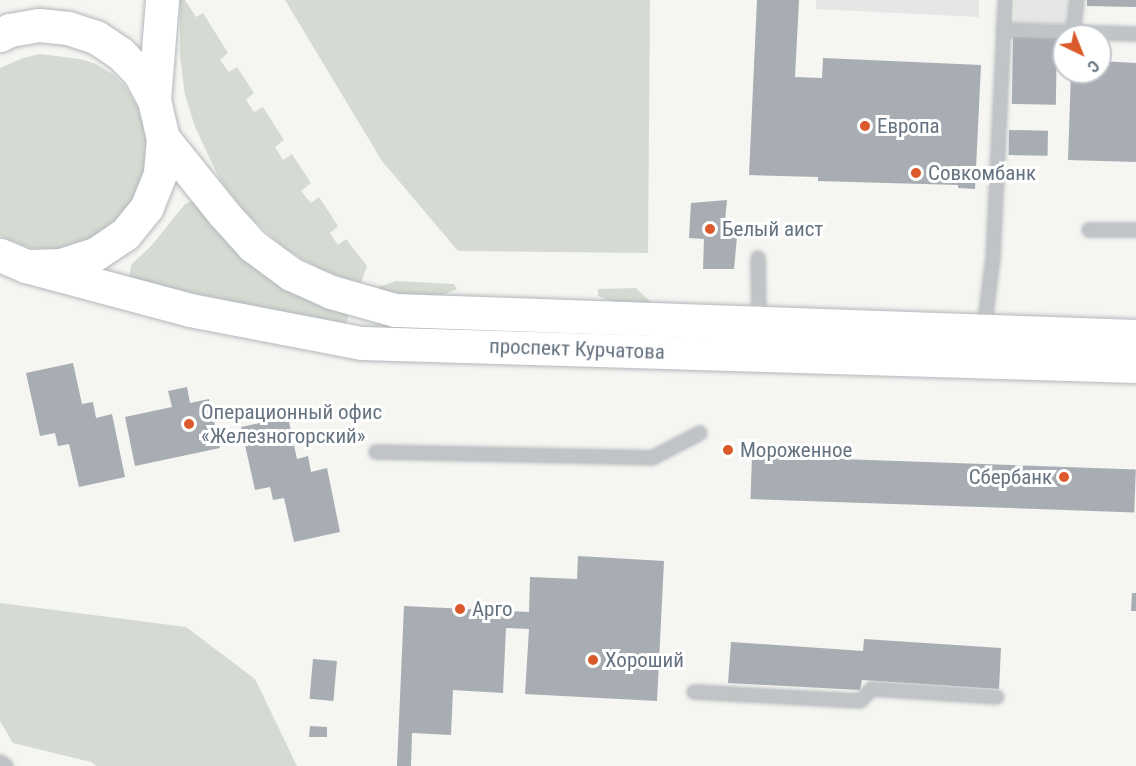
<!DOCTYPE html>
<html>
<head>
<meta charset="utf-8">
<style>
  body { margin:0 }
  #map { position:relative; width:1136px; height:766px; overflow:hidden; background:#f5f5f1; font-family:"Roboto Condensed",sans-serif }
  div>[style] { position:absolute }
  .built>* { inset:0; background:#e5e6e5; transform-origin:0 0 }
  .green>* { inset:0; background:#d5dbd2 }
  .building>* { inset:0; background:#a7adb3; transform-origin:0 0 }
  .roads { filter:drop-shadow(0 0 2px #b3b7bb) drop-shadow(0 0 2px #b3b7bb) }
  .service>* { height:12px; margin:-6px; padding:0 6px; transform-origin:6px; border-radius:6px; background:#c0c4c7 }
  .secondary>* { height:33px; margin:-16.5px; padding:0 16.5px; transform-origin:16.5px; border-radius:16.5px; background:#fff }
  .dots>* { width:16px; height:16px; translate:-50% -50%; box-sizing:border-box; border:3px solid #fff; border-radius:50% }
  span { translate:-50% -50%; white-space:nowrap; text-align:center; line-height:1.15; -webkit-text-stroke:6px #fff; paint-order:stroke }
  .poi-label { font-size:21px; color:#657381 }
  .left { translate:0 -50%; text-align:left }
  .right { translate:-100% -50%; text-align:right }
  .street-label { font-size:21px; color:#657381 }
  .north { position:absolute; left:1052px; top:24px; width:60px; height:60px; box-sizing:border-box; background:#fff; border:2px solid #c1c7cd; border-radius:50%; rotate:137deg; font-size:16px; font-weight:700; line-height:24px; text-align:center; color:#657381 }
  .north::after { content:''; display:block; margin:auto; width:21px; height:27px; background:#db5a2b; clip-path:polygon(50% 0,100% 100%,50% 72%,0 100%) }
</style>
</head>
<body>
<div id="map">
  <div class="built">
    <div style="clip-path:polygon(816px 0,979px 0,979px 17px,816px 9px)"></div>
    <div style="left:1015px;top:0;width:58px;height:24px"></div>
  </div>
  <div class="green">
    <div style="clip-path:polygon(180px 0,185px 0,196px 17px,203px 13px,228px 53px,220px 60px,229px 72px,237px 67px,254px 93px,246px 100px,254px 112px,263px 107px,284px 140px,275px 147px,283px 160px,292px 154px,311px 183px,301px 191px,311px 203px,319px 197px,338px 226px,330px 233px,338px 245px,346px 239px,367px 266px,361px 283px,321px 270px,284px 248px,245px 212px,219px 178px,195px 127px,185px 95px,180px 57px)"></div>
    <div style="clip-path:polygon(285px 0,650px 0,648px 253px,458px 251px,382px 161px)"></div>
    <div style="clip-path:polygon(40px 54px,80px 59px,96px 64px,114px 75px,125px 86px,141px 112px,146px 127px,149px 152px,137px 198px,103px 233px,80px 243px,56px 249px,30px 248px,0 236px,0 68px,23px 58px)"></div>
    <div style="clip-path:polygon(193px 201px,349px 312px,345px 329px,129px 278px,131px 265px,152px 245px,185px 204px)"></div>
    <div style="clip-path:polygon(396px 281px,454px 284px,457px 289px,428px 301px,379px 295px,378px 287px)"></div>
    <div style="clip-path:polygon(636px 288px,658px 309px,635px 311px,598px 296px,598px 289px)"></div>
    <div style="clip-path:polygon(0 603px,186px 627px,255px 679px,297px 766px,96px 766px,91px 762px,13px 743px,0 721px)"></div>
  </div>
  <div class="building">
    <div style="clip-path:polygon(757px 0,799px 0,795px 77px,822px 78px,823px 58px,981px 65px,975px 189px,958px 188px,958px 185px,818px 181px,818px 177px,749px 175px)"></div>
    <div style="clip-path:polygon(1087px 0,1136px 0,1136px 7px,1087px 6px)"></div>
    <div style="left:1013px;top:37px;width:44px;height:67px;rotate:1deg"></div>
    <div style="clip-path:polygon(1100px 61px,1136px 63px,1136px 162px,1068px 160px,1071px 72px,1100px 72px)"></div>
    <div style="left:1009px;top:130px;width:39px;height:25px;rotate:1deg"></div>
    <div style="clip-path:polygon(727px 200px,725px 220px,737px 237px,734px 269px,703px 269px,704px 239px,689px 238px,691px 203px)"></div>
    <div style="clip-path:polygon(73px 363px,82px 404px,93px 402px,96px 418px,112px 414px,125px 477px,79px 487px,69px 444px,58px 446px,55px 433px,40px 436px,26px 373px)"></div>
    <div style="clip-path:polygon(187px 387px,190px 403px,209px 399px,220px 448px,135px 466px,125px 417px,172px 407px,168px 391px)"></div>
    <div style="clip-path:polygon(288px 417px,297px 459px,308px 456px,311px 472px,327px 468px,340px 532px,294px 542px,284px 498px,273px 500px,270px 487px,255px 490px,241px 427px)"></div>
    <div style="left:724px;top:445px;width:9px;height:9px;rotate:6deg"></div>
    <div style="left:752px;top:456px;width:384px;height:43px;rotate:2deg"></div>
    <div style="clip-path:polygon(578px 556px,664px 561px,657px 701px,525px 694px,529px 629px,506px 628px,503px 693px,453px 690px,451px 735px,412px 733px,411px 766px,397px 766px,404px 606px,529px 612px,530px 577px,577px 579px)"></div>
    <div style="clip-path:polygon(1132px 593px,1136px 593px,1136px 611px,1131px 611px)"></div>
    <div style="clip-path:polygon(864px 639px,1001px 648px,999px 689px,862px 680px,860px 690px,728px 683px,731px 642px,863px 651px)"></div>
    <div style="left:313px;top:659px;width:24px;height:40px;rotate:5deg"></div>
    <div style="clip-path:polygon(310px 726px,327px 727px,327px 737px,309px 737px)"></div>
  </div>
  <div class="roads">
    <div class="service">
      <div style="left:1003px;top:30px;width:133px;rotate:1.7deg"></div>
      <div style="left:1073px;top:33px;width:33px;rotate:-83deg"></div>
      <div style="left:1089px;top:230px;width:47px"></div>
      <div style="left:758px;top:258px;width:65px;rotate:89.1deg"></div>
      <div style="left:984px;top:329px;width:72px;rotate:-82.8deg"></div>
      <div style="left:993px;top:258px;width:258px;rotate:-87.3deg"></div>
      <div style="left:376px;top:452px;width:276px;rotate:1.2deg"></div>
      <div style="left:652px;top:458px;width:54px;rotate:-27.5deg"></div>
      <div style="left:694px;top:692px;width:166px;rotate:3.1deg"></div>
      <div style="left:860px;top:701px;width:17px;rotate:-45deg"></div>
      <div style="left:872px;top:689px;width:125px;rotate:3.7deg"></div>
      <div style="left:0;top:762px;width:7px;rotate:34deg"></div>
    </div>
    <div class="secondary">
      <div style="left:0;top:35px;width:11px;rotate:-27deg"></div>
      <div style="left:10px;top:30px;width:29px;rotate:-10deg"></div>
      <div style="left:39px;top:25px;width:29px;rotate:6deg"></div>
      <div style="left:68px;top:28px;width:29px;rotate:18deg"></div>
      <div style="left:96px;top:37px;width:29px;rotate:34deg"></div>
      <div style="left:120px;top:53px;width:29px;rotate:46deg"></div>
      <div style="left:140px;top:74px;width:30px;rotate:62deg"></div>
      <div style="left:154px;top:100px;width:39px;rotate:77deg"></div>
      <div style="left:163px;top:138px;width:36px;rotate:95deg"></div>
      <div style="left:160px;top:174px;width:35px;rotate:112deg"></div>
      <div style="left:147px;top:207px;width:35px;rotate:129deg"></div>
      <div style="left:125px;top:234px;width:36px;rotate:146deg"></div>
      <div style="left:95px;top:254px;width:35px;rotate:162deg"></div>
      <div style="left:62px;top:265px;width:36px;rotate:178deg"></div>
      <div style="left:26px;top:266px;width:28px;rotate:-157deg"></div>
      <div style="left:154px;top:100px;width:100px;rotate:-85.4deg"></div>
      <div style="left:163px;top:138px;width:96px;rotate:51.3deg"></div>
      <div style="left:223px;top:213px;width:45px;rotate:47.7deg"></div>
      <div style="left:253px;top:246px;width:47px;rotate:36.4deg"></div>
      <div style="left:291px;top:274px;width:44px;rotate:24.2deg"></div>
      <div style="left:331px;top:292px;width:66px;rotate:15.7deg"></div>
      <div style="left:395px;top:310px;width:741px;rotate:2.01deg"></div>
      <div style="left:26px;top:266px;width:170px;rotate:15deg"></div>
      <div style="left:190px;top:310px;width:175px;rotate:10.9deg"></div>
      <div style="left:362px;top:343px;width:774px;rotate:1.7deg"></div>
    </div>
  </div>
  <div class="dots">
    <div style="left:865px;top:126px;background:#db5a2b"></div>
    <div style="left:916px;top:173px;background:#db5a2b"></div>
    <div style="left:710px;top:229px;background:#db5a2b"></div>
    <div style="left:189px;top:424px;background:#db5a2b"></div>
    <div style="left:728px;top:450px;background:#db5a2b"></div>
    <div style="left:1064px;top:477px;background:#db5a2b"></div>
    <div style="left:460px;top:609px;background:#db5a2b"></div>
    <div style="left:593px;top:660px;background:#db5a2b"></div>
  </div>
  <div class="poi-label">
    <span class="left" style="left:877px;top:126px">Европа</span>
    <span class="left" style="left:928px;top:173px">Совкомбанк</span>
    <span class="left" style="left:722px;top:229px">Белый аист</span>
    <span class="left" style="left:201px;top:424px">Операционный офис<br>«Железногорский»</span>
    <span class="left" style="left:740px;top:450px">Мороженное</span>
    <span class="right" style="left:1052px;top:477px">Сбербанк</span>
    <span class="left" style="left:472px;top:609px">Арго</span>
    <span class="left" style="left:605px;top:660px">Хороший</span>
  </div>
  <div class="street-label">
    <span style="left:577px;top:349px;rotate:2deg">проспект Курчатова</span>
  </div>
  <div class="north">С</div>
</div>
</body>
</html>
